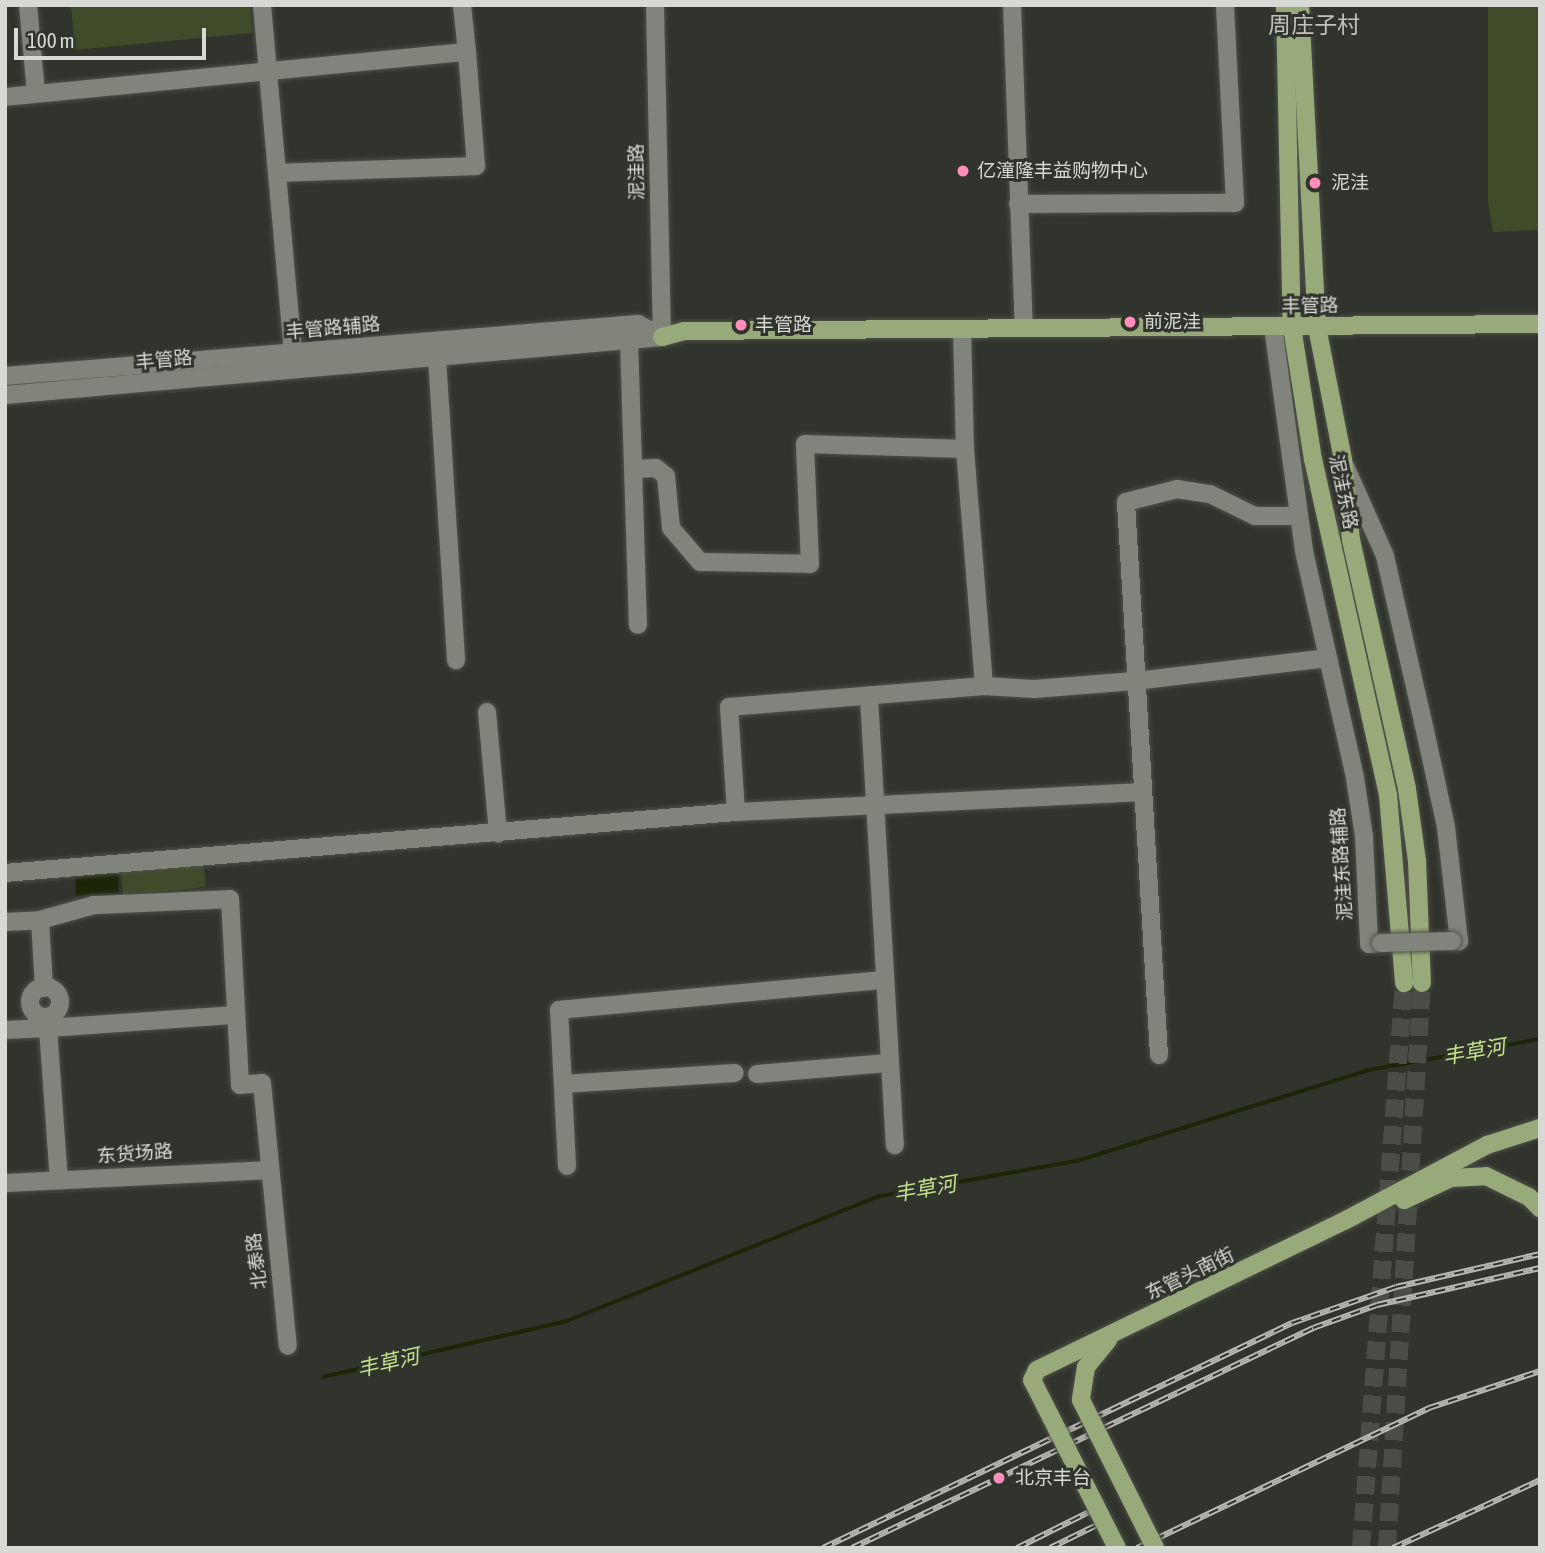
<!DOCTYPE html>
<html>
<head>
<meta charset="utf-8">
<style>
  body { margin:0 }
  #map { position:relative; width:1545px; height:1553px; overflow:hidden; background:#31342c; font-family:"Asap Condensed","Noto Sans SC",sans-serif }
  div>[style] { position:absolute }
  .green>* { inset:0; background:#3f4b29; transform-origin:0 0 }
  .water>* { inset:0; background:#1c2607; transform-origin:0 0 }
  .stream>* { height:3.5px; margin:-1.75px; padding:0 1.75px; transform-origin:1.75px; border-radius:1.75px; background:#1c2607 }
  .major-tunnel>* { height:18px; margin-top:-9px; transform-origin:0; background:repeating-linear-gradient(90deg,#4a4d45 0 18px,transparent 0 27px) }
  .roads { filter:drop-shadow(0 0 2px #4e514a) drop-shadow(0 0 2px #4e514a) }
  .minor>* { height:18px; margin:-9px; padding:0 9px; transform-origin:9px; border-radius:9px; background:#80847a }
  .minor>.ring { margin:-9px; padding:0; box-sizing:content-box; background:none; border:18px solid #80847a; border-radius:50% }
  .major>* { height:18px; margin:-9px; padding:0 9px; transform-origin:9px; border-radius:9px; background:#99aa7a }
  .rail>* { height:6px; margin-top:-3px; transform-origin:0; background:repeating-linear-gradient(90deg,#31342c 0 10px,#b6b8b2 0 20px); box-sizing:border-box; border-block:2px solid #b6b8b2 }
  .bridges { filter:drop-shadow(0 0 2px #4e514a) drop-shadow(0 0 2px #4e514a) }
  .minor-bridge>* { height:18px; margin:-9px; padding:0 9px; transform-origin:9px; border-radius:9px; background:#80847a }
  .major-bridge>* { height:18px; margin:-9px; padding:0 9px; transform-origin:9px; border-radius:9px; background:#99aa7a }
  .dots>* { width:19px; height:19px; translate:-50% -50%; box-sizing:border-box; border:4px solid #31342c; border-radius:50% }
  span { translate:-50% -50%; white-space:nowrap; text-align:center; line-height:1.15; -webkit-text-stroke:6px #31342c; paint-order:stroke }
  .poi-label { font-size:19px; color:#d7d9d4 }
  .left { translate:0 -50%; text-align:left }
  .street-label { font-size:19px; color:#d7d9d4 }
  .water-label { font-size:21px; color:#c3e18b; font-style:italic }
  .quarter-label { font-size:23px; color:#bfc3b8 }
  .frame { position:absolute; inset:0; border:7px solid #d7d9d4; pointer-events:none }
  .scale { position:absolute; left:14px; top:28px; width:192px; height:32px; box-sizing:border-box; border:4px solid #d7d9d4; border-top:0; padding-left:9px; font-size:21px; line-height:24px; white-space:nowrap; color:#d7d9d4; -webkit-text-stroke:5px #31342c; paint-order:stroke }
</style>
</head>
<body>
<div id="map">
  <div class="green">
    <div style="clip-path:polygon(71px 5px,250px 5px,252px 33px,75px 50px)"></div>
    <div style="clip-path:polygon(1488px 5px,1540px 5px,1540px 230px,1493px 232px,1488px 201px)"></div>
    <div style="left:203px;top:860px;width:27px;height:83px;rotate:84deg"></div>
  </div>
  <div class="water">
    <div style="left:118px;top:867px;width:27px;height:43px;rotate:88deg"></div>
  </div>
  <div class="stream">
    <div style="left:323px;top:1377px;width:250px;rotate:-12.9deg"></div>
    <div style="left:567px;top:1321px;width:337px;rotate:-21.8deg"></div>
    <div style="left:880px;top:1196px;width:200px;rotate:-10.1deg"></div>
    <div style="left:1077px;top:1161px;width:306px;rotate:-17.3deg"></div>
    <div style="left:1369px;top:1070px;width:174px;rotate:-10.3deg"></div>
  </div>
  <div class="major-tunnel">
    <div style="left:1361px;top:1548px;width:567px;rotate:-85.65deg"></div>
    <div style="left:1387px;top:1548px;width:566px;rotate:-86.46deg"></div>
  </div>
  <div class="roads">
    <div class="minor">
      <div style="left:28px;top:5px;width:88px;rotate:84.8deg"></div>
      <div style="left:262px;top:5px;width:349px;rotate:84.9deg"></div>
      <div style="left:655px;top:5px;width:332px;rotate:88.8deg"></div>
      <div style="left:1012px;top:5px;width:323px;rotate:87.9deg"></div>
      <div style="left:5px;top:97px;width:464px;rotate:-5.6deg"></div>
      <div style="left:467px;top:52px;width:47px;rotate:-96.1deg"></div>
      <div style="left:277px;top:173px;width:199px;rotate:-2deg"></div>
      <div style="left:476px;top:166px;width:114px;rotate:-94.5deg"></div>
      <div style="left:1018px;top:204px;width:217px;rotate:-0.3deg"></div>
      <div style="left:1235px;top:203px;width:198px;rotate:-92.9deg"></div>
      <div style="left:1273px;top:327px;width:226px;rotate:82.1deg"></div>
      <div style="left:1304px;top:551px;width:233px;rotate:77.3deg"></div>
      <div style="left:1355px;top:778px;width:59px;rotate:81.2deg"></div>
      <div style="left:1364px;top:836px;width:108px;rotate:87.3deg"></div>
      <div style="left:1369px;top:944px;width:12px;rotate:-5deg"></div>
      <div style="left:962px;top:329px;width:120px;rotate:88.6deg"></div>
      <div style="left:965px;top:449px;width:238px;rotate:85.4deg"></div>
      <div style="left:629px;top:340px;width:285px;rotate:88.2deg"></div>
      <div style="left:437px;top:357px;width:304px;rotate:86.4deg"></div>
      <div style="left:5px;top:376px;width:635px;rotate:-4.7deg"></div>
      <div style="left:638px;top:324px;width:27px;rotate:28deg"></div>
      <div style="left:5px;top:395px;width:660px;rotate:-5.04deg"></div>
      <div style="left:1345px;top:466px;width:98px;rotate:66deg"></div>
      <div style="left:1385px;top:556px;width:174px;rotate:77.1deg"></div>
      <div style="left:1424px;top:726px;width:103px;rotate:77.7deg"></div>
      <div style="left:1446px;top:827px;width:115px;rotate:83.5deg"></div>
      <div style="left:1459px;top:941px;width:7px;rotate:180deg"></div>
      <div style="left:636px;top:469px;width:20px;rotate:-3deg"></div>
      <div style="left:656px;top:468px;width:13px;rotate:39deg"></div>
      <div style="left:666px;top:476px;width:52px;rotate:84.5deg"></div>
      <div style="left:671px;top:528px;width:45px;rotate:49.5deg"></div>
      <div style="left:700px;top:562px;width:110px;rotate:1deg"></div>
      <div style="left:810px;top:564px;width:120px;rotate:-92.4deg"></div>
      <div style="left:805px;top:444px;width:160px;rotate:1.8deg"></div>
      <div style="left:869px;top:697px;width:449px;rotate:86.7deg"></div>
      <div style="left:487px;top:712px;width:122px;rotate:84.8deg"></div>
      <div style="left:736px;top:812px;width:105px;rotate:-93.8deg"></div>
      <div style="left:729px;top:707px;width:256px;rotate:-4.7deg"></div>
      <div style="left:984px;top:686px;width:50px;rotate:3.4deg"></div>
      <div style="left:1034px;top:689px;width:101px;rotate:-4.5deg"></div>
      <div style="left:1135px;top:681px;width:194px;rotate:-6.8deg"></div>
      <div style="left:5px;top:873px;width:734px;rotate:-4.77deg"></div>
      <div style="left:736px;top:812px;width:404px;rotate:-2.8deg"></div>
      <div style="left:40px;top:920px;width:68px;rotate:86.6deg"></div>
      <div style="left:5px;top:922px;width:35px;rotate:-3deg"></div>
      <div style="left:40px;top:920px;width:56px;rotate:-15.5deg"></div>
      <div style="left:94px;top:905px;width:136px;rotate:-2.5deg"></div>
      <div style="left:230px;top:899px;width:186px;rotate:86.9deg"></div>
      <div style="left:240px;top:1085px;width:22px;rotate:-5deg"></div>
      <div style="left:262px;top:1083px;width:264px;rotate:84.4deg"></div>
      <div class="ring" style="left:30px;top:987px;width:12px;height:12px"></div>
      <div style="left:47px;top:1017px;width:11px;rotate:85deg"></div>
      <div style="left:48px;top:1028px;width:188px;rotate:-4deg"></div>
      <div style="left:5px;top:1030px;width:43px;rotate:-2.7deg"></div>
      <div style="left:48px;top:1028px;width:152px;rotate:85.9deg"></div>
      <div style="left:1159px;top:1055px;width:554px;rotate:-93.42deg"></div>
      <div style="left:1126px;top:502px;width:53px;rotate:-14.3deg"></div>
      <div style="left:1177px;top:489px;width:33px;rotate:9deg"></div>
      <div style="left:1210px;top:494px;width:50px;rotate:26.1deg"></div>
      <div style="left:1255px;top:516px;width:36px"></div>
      <div style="left:757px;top:1074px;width:131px;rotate:-4.8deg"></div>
      <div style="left:563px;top:1084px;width:172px;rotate:-3.7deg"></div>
      <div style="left:567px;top:1166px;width:156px;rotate:-92.9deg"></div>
      <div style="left:559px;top:1010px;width:325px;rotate:-5.3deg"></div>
      <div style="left:5px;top:1183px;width:262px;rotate:-2.8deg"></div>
    </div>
    <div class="major">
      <div style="left:1285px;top:5px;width:322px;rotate:88.8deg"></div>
      <div style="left:1292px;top:327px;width:134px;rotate:81deg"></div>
      <div style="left:1313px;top:459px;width:344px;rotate:77.4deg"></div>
      <div style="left:1388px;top:795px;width:189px;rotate:85.1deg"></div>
      <div style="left:1300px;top:5px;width:322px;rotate:87deg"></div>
      <div style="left:1317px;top:327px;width:136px;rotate:78.9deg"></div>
      <div style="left:1343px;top:460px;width:80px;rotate:84.3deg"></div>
      <div style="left:1351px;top:540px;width:255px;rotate:77.3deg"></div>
      <div style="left:1407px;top:789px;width:73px;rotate:82.1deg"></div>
      <div style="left:1417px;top:861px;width:122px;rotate:87.7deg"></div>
      <div style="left:662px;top:337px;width:23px;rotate:-15deg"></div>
      <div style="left:684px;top:331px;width:856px;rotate:-0.47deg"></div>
    </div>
  </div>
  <div class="rail">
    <div style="left:823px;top:1548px;width:520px;rotate:-25.63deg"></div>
    <div style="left:1292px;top:1323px;width:110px;rotate:-19.1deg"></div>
    <div style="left:1396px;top:1287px;width:148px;rotate:-12.9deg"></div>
    <div style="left:852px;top:1548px;width:511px;rotate:-25.51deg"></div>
    <div style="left:1313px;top:1328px;width:68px;rotate:-19.8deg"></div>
    <div style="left:1377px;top:1305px;width:167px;rotate:-12.8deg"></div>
    <div style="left:1017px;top:1548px;width:83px;rotate:-26.6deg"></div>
    <div style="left:1050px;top:1548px;width:52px;rotate:-26.1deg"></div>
    <div style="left:1137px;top:1548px;width:324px;rotate:-25.6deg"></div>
    <div style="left:1429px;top:1408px;width:117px;rotate:-18.4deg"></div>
    <div style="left:1393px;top:1548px;width:162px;rotate:-24.8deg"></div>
  </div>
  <div class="bridges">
    <div class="minor-bridge">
      <div style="left:1381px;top:943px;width:71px;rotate:-1.6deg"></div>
    </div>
    <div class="major-bridge">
      <div style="left:1404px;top:1200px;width:52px;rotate:-25.1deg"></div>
      <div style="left:1451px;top:1178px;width:35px;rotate:-3deg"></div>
      <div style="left:1486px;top:1176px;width:48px;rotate:26deg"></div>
      <div style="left:1529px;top:1197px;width:16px;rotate:45deg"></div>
      <div style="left:1108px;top:1340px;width:35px;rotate:129deg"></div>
      <div style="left:1086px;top:1367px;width:33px;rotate:99deg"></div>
      <div style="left:1081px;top:1400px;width:165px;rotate:63.4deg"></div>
      <div style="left:1117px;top:1548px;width:188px;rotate:-116.8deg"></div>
      <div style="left:1032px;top:1380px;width:11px;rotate:-63deg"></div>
      <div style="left:1037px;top:1370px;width:343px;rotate:-25.9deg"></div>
      <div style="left:1346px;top:1220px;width:160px;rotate:-28deg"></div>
      <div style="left:1487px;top:1145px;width:56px;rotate:-17.8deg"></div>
    </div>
  </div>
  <div class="dots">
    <div style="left:963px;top:171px;background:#ff8ebb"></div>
    <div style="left:1315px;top:183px;background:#ff8ebb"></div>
    <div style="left:1130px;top:322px;background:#ff8ebb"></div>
    <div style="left:741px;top:325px;background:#ff8ebb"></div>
    <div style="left:999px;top:1478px;background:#ff8ebb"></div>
  </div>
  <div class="poi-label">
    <span class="left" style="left:977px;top:171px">亿潼隆丰益购物中心</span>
    <span class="left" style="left:1331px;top:183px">泥洼</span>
    <span class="left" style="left:1144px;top:322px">前泥洼</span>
    <span class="left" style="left:755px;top:325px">丰管路</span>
    <span class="left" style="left:1015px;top:1478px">北京丰台</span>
  </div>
  <div class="street-label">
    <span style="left:637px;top:172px;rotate:-91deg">泥洼路</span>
    <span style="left:1310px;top:306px;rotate:-1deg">丰管路</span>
    <span style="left:333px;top:328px;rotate:-5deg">丰管路辅路</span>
    <span style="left:164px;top:360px;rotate:-5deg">丰管路</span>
    <span style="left:1343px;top:492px;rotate:78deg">泥洼东路</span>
    <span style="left:1342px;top:864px;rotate:-94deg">泥洼东路辅路</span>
    <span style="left:135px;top:1154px;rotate:-4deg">东货场路</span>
    <span style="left:257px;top:1261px;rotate:-97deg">北泰路</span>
    <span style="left:1190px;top:1274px;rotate:-26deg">东管头南街</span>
  </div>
  <div class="water-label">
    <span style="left:1474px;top:1051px;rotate:-10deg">丰草河</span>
    <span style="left:925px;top:1188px;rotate:-10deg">丰草河</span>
    <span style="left:388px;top:1362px;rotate:-13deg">丰草河</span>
  </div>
  <div class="quarter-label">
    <span style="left:1314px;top:25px">周庄子村</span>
  </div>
  <div class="frame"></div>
  <div class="scale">100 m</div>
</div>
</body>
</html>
